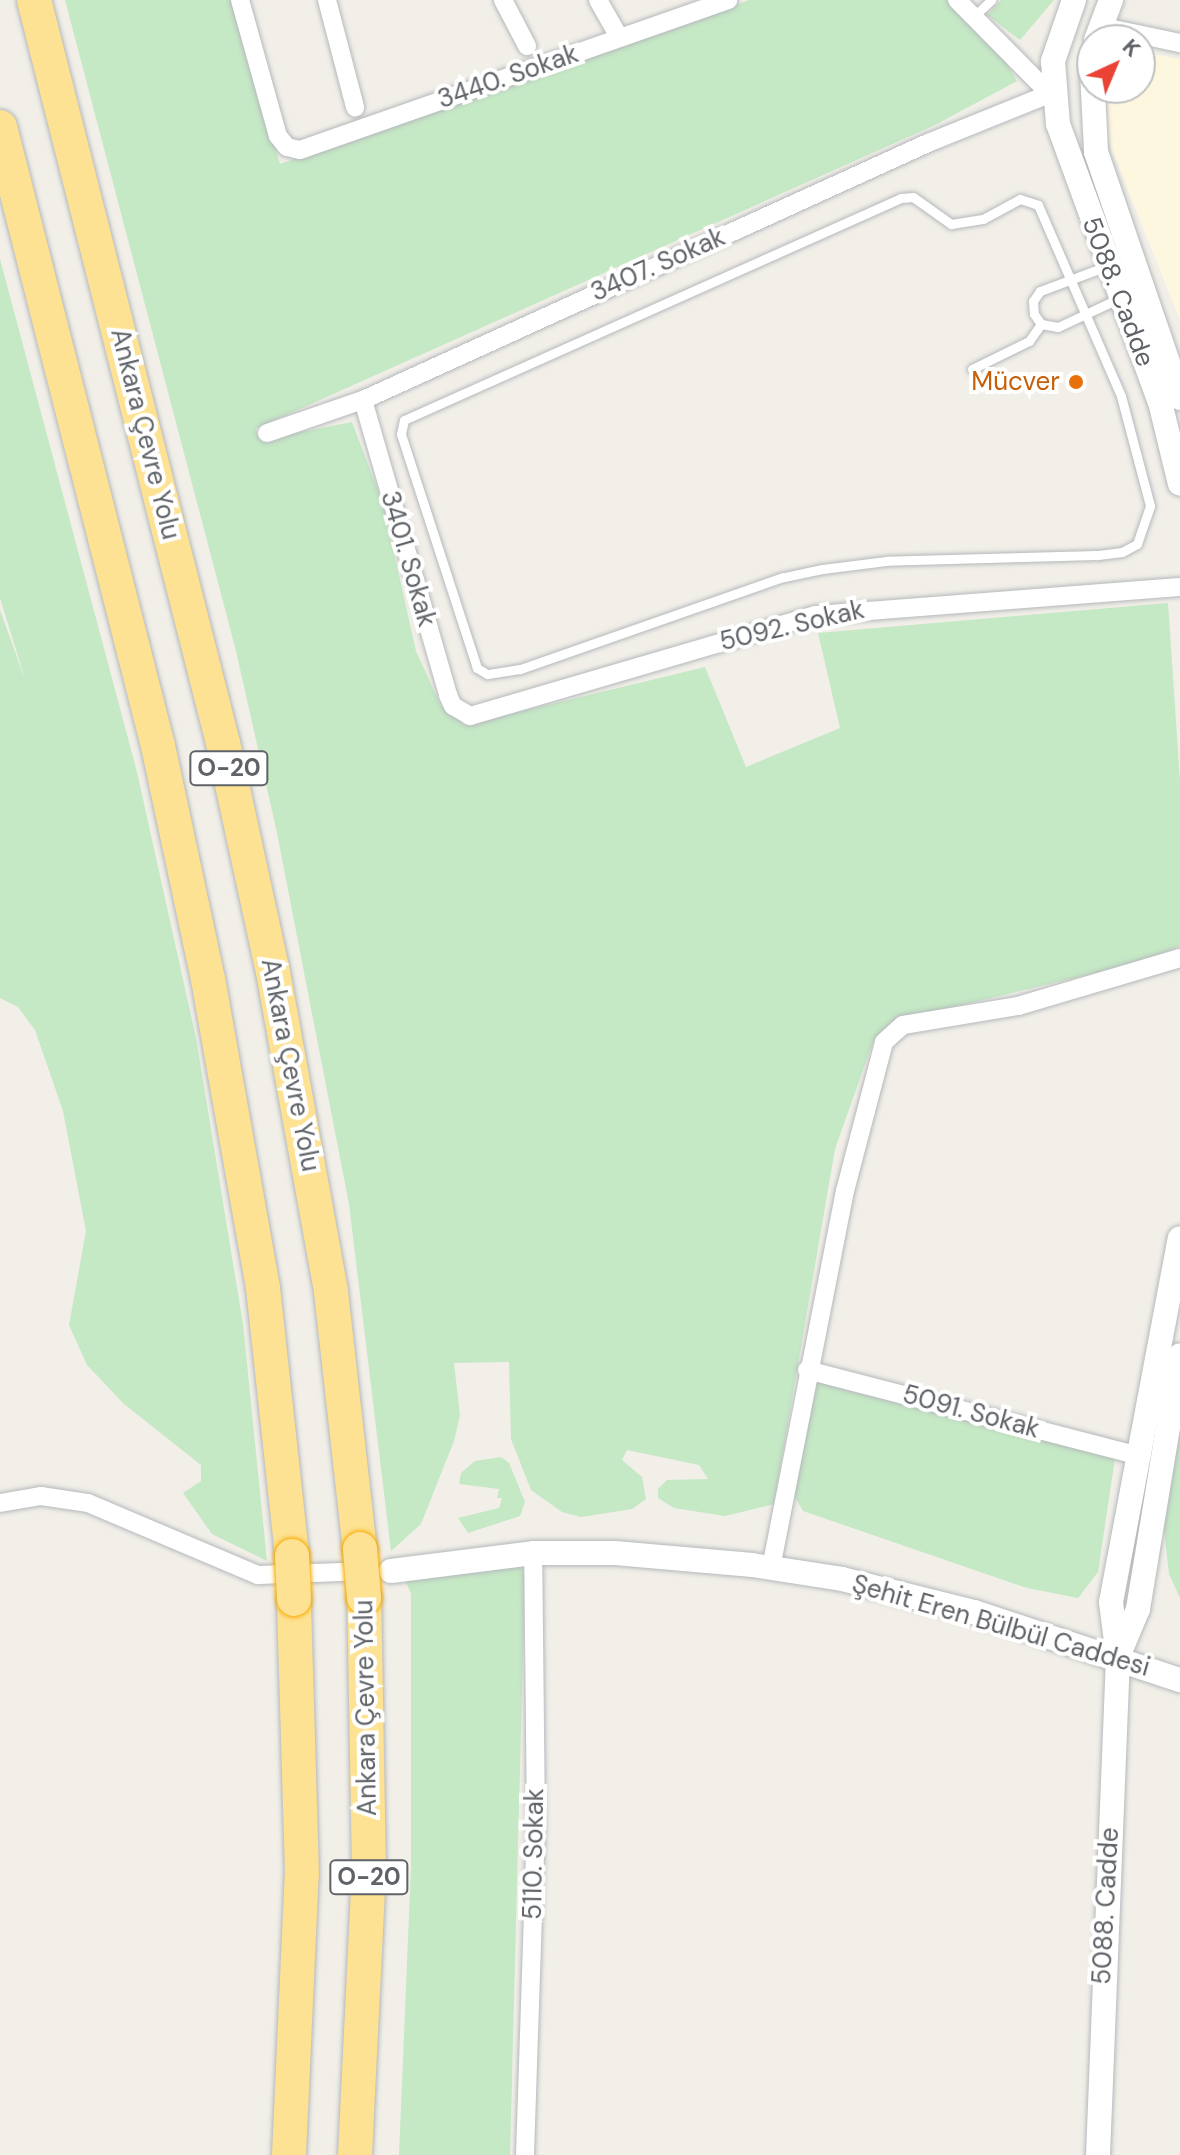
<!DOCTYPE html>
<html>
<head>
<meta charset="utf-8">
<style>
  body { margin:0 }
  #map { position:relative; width:1180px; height:2155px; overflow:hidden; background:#f1efe8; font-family:"DM Sans",sans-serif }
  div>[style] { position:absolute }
  .commercial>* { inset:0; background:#fef7e0 }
  .green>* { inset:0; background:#c5e8c5 }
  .roads { filter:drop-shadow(0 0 2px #b5b8bc) drop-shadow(0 0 2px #b5b8bc) }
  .service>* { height:9px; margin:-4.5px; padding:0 4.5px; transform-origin:4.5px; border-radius:4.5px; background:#fff }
  .minor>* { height:18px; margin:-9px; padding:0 9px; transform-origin:9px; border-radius:9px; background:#fff }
  .tertiary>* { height:24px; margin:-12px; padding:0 12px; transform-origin:12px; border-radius:12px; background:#fff }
  .motorway>* { height:34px; margin:-17px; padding:0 17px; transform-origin:17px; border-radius:17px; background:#fde293 }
  .bridges { filter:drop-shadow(0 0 2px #f9ab00) drop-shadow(0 0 2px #f9ab00) }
  .motorway-bridge>* { height:34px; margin:-17px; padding:0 17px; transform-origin:17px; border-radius:17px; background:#fde293 }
  .dots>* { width:22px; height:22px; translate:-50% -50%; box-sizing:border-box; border:4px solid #fff; border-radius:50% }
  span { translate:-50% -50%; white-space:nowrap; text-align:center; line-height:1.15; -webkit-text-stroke:8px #fff; paint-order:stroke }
  .shield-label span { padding:2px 6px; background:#fff; border:2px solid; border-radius:6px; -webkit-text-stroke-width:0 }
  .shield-label { font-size:24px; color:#5f6368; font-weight:700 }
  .street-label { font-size:26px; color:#5f6368 }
  .food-label { font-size:26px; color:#c56008 }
  .right { translate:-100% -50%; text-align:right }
  .north { position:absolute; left:1076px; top:24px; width:80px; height:80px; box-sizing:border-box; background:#fff; border:2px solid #bfc1c3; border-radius:50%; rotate:44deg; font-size:22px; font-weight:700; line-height:32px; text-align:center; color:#5f6368 }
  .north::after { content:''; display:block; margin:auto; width:28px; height:36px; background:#ea4335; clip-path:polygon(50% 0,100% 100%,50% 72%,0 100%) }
</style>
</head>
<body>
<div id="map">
  <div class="commercial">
    <div style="clip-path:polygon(1140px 52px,1180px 59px,1180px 320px,1104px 130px,1108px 88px,1140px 88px)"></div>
  </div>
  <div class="green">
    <div style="clip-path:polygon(65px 0,232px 0,280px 164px,749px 0,947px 0,1003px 57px,1017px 81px,935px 125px,255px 429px,260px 440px,352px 422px,383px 504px,416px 651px,441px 706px,464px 725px,705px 667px,746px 767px,840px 728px,818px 633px,1168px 603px,1180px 781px,1180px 946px,1145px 961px,891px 1022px,873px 1042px,835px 1149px,774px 1504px,725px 1516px,674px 1508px,658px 1498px,658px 1489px,667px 1480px,708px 1479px,699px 1465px,627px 1450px,622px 1460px,642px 1477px,646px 1499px,632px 1509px,581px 1517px,562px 1512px,531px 1490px,511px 1439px,509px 1362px,454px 1363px,460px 1415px,454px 1441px,421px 1524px,391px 1551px,349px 1204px,277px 833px,236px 651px)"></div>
    <div style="clip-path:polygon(1001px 0,1054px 0,1020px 40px,987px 15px)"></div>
    <div style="clip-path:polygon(0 259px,137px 772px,196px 1038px,243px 1324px,267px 1561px,212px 1534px,183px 1493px,201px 1481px,201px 1465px,124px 1404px,87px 1365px,69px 1325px,86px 1231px,63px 1111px,35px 1030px,18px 1007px,0 998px,0 610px,26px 682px,0 598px)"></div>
    <div style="clip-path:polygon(815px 1381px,1115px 1458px,1098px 1572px,1078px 1598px,1027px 1588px,803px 1511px,792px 1492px)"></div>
    <div style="clip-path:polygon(1180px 1431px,1180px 1598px,1169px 1574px,1162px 1513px)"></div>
    <div style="clip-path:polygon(501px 1457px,509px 1463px,525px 1502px,520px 1516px,468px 1533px,458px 1518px,499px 1508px,502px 1498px,497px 1498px,499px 1489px,459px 1484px,461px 1473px,475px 1461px)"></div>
    <div style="clip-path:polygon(519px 1565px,525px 1574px,510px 2155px,399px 2155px,411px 1867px,411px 1594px,405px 1580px)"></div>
  </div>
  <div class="roads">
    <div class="service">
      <div style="left:973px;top:17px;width:25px;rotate:-43deg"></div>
      <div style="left:913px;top:197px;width:47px;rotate:35.4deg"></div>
      <div style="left:951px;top:224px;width:32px;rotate:-9deg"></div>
      <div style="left:983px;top:219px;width:42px;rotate:-28.4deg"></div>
      <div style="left:1020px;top:199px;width:19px;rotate:18deg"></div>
      <div style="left:1038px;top:205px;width:208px;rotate:66.5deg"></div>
      <div style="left:1121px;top:396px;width:114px;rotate:75.2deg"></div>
      <div style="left:1150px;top:506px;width:40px;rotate:108.9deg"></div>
      <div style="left:1137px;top:544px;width:17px;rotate:152deg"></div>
      <div style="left:1122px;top:552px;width:26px;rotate:173deg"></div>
      <div style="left:1096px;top:555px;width:210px;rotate:178.4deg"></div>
      <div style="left:886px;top:561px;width:64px;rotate:172.9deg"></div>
      <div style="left:822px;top:569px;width:40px;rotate:168deg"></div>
      <div style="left:783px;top:577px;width:279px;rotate:160.7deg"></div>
      <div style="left:520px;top:669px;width:33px;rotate:171deg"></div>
      <div style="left:487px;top:674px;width:12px;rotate:-149deg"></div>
      <div style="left:477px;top:668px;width:246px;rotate:-108deg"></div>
      <div style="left:401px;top:434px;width:14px;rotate:-78deg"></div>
      <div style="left:404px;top:420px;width:544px;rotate:-24.07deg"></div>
      <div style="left:901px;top:198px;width:12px;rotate:-5deg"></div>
      <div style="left:1107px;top:266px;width:72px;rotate:159.5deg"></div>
      <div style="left:1040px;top:291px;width:12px;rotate:125deg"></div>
      <div style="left:1033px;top:301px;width:13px;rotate:86deg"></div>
      <div style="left:1034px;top:314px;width:12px;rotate:55deg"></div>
      <div style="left:1041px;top:324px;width:17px;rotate:10deg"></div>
      <div style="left:1058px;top:327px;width:68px;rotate:-25.1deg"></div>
      <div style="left:972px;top:369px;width:64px;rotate:-26.2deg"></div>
      <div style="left:1029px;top:341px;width:21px;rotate:-55deg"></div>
    </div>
    <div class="minor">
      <div style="left:240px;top:0;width:141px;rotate:74.4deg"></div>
      <div style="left:278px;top:136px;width:14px;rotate:51deg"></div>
      <div style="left:287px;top:147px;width:13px;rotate:13deg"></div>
      <div style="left:300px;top:150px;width:454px;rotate:-19.3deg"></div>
      <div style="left:327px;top:0;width:111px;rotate:75.3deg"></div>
      <div style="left:503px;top:0;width:52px;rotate:62.4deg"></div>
      <div style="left:598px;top:0;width:43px;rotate:60.4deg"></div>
      <div style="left:957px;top:0;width:139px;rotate:45.3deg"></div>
      <div style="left:1099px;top:26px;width:83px;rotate:11.9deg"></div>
      <div style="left:363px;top:400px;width:307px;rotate:73.9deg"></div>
      <div style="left:448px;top:695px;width:12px;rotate:66deg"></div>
      <div style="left:453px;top:706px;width:20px;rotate:30deg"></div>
      <div style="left:470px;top:716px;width:360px;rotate:-16.3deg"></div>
      <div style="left:816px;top:615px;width:365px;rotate:-4.4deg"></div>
      <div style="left:267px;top:433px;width:102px;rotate:-19deg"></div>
      <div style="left:363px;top:400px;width:621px;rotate:-24.46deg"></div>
      <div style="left:928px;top:143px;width:131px;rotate:-22deg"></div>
      <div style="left:807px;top:1370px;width:339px;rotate:14.5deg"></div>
      <div style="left:0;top:1503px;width:42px;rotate:-9.7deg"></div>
      <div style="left:41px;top:1496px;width:48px;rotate:8.5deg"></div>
      <div style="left:88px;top:1503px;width:185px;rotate:23deg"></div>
      <div style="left:258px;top:1575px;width:111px;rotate:-2.1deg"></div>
      <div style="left:771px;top:1568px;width:384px;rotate:-78.9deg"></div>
      <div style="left:845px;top:1191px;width:154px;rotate:-75.3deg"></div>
      <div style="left:884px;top:1042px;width:25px;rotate:-42deg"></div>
      <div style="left:903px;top:1025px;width:117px;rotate:-9.4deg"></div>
      <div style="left:1018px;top:1006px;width:169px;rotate:-16.5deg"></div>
      <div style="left:525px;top:2155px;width:331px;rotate:-88.1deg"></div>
      <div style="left:536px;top:1824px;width:271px;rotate:-90.6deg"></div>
    </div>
    <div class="tertiary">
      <div style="left:1074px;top:0;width:65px;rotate:109deg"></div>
      <div style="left:1053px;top:61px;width:63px;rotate:85.5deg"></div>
      <div style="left:1058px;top:124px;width:296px;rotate:69.9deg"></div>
      <div style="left:1160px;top:402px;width:84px;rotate:76.3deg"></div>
      <div style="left:1096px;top:40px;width:43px;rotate:-69.4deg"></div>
      <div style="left:1092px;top:72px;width:80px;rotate:87.1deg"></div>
      <div style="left:1096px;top:152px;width:260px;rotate:71.1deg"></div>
      <div style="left:391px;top:1571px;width:143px;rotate:-7.2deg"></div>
      <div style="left:533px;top:1553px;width:82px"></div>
      <div style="left:615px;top:1553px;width:138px;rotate:5deg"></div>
      <div style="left:752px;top:1565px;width:91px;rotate:8.8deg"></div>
      <div style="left:842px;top:1579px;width:136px;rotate:14deg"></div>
      <div style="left:974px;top:1612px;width:217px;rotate:18.3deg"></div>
      <div style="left:1118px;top:1657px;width:52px;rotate:-67.4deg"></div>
      <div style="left:1138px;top:1609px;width:257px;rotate:-80.6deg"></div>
      <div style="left:1098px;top:2155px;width:498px;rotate:-87.7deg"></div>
      <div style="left:1118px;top:1657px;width:55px;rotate:-97.3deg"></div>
      <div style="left:1111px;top:1602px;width:370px;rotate:-79.3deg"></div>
    </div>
    <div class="motorway">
      <div style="left:34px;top:0;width:767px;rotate:75.73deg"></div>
      <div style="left:223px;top:743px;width:234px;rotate:77.7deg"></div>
      <div style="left:273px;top:972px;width:325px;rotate:79.7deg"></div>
      <div style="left:331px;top:1292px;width:259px;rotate:83.6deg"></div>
      <div style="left:0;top:127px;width:639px;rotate:75.68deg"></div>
      <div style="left:158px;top:746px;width:238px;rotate:77.9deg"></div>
      <div style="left:208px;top:979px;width:314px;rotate:79.9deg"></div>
      <div style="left:263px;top:1288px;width:270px;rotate:83.8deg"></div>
      <div style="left:289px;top:2155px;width:281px;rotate:-87.4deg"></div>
      <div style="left:302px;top:1874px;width:275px;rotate:-91.7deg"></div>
      <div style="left:355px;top:2155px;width:283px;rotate:-87.2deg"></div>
      <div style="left:369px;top:1872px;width:274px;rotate:-91deg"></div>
    </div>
  </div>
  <div class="bridges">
    <div class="motorway-bridge">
      <div style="left:360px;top:1549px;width:49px;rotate:85.3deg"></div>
      <div style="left:292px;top:1556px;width:43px;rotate:87.3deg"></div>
    </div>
  </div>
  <div class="dots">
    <div style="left:1076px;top:382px;background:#e8710a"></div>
  </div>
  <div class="shield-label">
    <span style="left:229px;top:768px">O-20</span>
    <span style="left:369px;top:1877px">O-20</span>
  </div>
  <div class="street-label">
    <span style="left:508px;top:77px;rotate:-19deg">3440. Sokak</span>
    <span style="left:658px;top:265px;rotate:-24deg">3407. Sokak</span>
    <span style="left:1118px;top:292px;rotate:69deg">5088. Cadde</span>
    <span style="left:145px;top:434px;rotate:76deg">Ankara Çevre Yolu</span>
    <span style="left:408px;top:559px;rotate:74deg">3401. Sokak</span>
    <span style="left:792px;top:626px;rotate:-13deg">5092. Sokak</span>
    <span style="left:290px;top:1065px;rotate:79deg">Ankara Çevre Yolu</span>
    <span style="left:971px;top:1412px;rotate:15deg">5091. Sokak</span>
    <span style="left:1001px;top:1626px;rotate:16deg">Şehit Eren Bülbül Caddesi</span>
    <span style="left:366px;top:1708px;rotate:-91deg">Ankara Çevre Yolu</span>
    <span style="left:534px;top:1854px;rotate:-89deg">5110. Sokak</span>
    <span style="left:1106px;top:1906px;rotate:-87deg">5088. Cadde</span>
  </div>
  <div class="food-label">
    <span class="right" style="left:1060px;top:382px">Mücver</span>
  </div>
  <div class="north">K</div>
</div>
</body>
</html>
